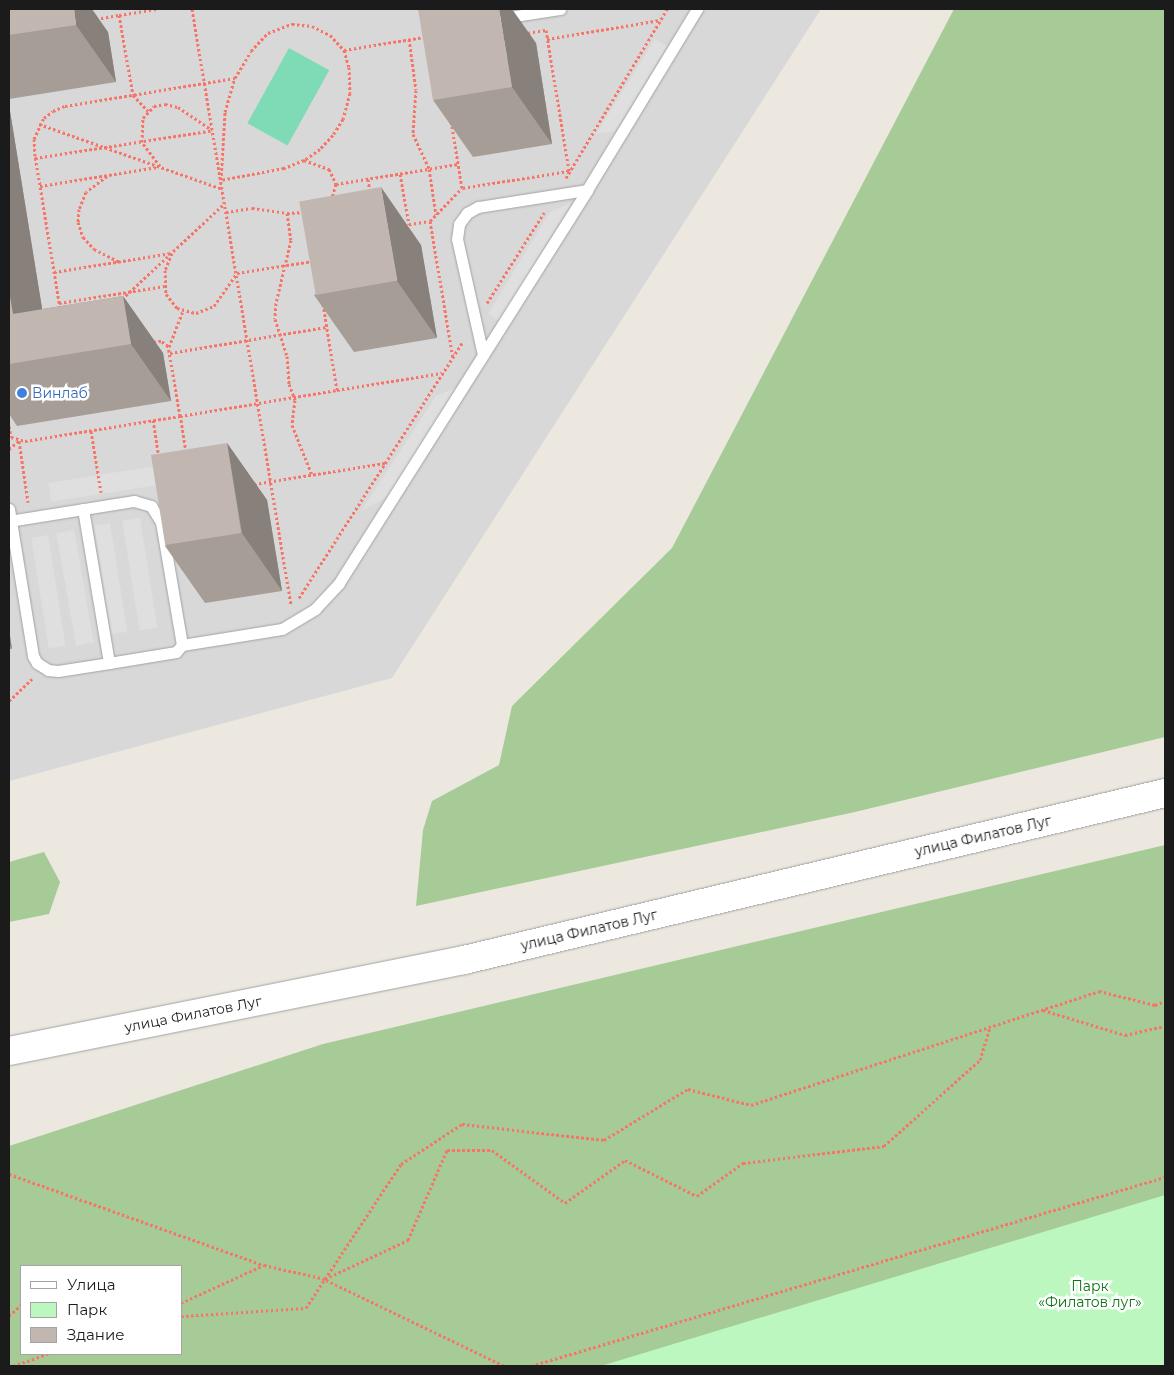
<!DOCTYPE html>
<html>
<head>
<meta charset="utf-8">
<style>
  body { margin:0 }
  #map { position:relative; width:1174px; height:1375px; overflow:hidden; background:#ece8e0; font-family:Montserrat,sans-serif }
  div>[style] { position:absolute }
  .residential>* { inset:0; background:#d9d8d8 }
  .forest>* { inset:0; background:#a6cb96 }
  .park>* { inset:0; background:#bcf7c0 }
  .pitch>* { inset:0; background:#7fdab6; transform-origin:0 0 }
  .parking>* { inset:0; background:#dfdfdf; transform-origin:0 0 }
  .path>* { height:3px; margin-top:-1.5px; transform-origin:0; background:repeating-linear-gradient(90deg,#f67568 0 2.5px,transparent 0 5px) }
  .roads { filter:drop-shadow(0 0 1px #a2a2a2) drop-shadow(0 0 1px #a2a2a2) }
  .service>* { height:11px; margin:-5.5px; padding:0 5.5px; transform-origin:5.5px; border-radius:5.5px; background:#fff }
  .tertiary>* { height:28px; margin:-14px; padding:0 14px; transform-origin:14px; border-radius:14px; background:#fff }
  .wall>* { inset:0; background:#a69d97 }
  .shaded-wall>* { inset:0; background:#87807b }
  .building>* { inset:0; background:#c1b7b0; transform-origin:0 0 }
  .dots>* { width:14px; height:14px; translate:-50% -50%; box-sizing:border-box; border:2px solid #fff; border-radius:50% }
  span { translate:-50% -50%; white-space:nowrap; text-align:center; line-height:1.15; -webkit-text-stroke:5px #fff; paint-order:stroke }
  .shop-label { font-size:14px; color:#366cbe }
  .left { translate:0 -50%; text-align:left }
  .street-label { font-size:14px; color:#1b1b1b }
  .park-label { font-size:14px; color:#0e7415 }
  .frame { position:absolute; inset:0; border:10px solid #1b1b1b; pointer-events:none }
  .legend { position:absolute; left:20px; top:1265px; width:162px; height:90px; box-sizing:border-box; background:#fff; border:1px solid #a4a4a4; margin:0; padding:6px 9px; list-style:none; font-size:15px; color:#1b1b1b }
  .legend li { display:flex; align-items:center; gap:10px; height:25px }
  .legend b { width:25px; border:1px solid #a4a4a4 }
</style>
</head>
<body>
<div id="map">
  <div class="residential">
    <div style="clip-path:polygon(9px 9px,821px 9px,392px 678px,9px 781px)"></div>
  </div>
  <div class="forest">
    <div style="clip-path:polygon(954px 9px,1165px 9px,1165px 737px,855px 812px,416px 906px,423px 830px,432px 801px,499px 765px,512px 706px,672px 548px)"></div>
    <div style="clip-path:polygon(evenodd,1165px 845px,1165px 1366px,9px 1366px,9px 1146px,323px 1044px,1165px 845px,21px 1266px,181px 1266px,181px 1354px,21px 1354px,21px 1266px)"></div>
    <div style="clip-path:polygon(44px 852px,60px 882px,49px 914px,9px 922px,9px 862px)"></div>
  </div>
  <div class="park">
    <div style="clip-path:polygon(1165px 1195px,1165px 1366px,601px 1366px)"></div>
  </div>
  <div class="pitch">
    <div style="left:289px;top:48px;width:46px;height:86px;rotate:29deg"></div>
  </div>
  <div class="parking">
    <div style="clip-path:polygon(655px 39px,667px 46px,615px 131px,596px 134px)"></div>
    <div style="clip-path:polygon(571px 203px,500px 321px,488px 314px,550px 212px)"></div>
    <div style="clip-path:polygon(460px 386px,389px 496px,361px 511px,436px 396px)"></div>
    <div style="left:156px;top:466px;width:19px;height:109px;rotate:81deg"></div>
    <div style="left:140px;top:518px;width:111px;height:18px;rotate:81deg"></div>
    <div style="left:110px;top:523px;width:110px;height:16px;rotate:81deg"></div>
    <div style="left:74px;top:530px;width:114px;height:18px;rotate:80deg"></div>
    <div style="left:48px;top:535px;width:112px;height:17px;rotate:81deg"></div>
  </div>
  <div class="path">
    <div style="left:192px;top:9px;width:604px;rotate:80.57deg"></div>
    <div style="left:119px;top:15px;width:38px;rotate:-9deg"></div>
    <div style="left:96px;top:19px;width:23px;rotate:-10deg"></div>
    <div style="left:119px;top:15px;width:81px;rotate:80.1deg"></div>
    <div style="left:133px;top:95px;width:22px;rotate:47deg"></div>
    <div style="left:292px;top:24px;width:20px;rotate:6deg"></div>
    <div style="left:312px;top:26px;width:20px;rotate:27deg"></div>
    <div style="left:330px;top:35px;width:21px;rotate:47deg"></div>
    <div style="left:344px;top:50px;width:18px;rotate:74deg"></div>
    <div style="left:349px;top:67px;width:26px;rotate:88deg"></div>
    <div style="left:350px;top:93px;width:27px;rotate:105deg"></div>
    <div style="left:343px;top:119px;width:19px;rotate:122deg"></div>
    <div style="left:333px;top:135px;width:19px;rotate:133deg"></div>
    <div style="left:320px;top:149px;width:19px;rotate:145deg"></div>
    <div style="left:304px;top:160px;width:22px;rotate:158deg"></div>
    <div style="left:284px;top:168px;width:64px;rotate:169.2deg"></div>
    <div style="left:221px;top:180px;width:68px;rotate:-86.6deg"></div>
    <div style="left:225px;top:112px;width:35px;rotate:-74deg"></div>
    <div style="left:235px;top:78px;width:31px;rotate:-59deg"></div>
    <div style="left:251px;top:51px;width:25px;rotate:-47deg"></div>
    <div style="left:268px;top:33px;width:26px;rotate:-21deg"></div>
    <div style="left:546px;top:30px;width:143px;rotate:80.7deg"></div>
    <div style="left:569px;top:171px;width:108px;rotate:171deg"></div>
    <div style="left:462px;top:188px;width:143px;rotate:-99.3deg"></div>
    <div style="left:439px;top:47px;width:108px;rotate:-9deg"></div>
    <div style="left:409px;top:39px;width:51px;rotate:82.2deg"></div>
    <div style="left:416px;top:90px;width:44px;rotate:93.9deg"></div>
    <div style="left:413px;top:134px;width:38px;rotate:65deg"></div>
    <div style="left:429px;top:169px;width:46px;rotate:81.2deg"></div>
    <div style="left:547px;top:39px;width:115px;rotate:-9.5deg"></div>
    <div style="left:344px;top:50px;width:81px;rotate:-9.2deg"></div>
    <div style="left:39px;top:124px;width:195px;rotate:19.5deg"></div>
    <div style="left:35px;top:158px;width:180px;rotate:-8.9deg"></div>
    <div style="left:304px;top:160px;width:27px;rotate:20deg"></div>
    <div style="left:329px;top:169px;width:17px;rotate:65deg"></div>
    <div style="left:336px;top:184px;width:14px;rotate:107deg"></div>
    <div style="left:160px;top:166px;width:30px;rotate:-127deg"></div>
    <div style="left:142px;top:142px;width:24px;rotate:-88deg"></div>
    <div style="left:143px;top:118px;width:16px;rotate:-47deg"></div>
    <div style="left:154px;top:106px;width:11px;rotate:-10deg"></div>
    <div style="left:165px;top:104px;width:13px;rotate:13deg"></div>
    <div style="left:178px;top:107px;width:41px;rotate:34.1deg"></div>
    <div style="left:400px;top:174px;width:51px;rotate:79.8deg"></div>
    <div style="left:107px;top:176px;width:26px;rotate:143deg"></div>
    <div style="left:86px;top:192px;width:18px;rotate:112deg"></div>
    <div style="left:79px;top:209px;width:13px;rotate:94deg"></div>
    <div style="left:78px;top:222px;width:16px;rotate:72deg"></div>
    <div style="left:83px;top:237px;width:16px;rotate:47deg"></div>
    <div style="left:94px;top:249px;width:28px;rotate:27deg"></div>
    <div style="left:566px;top:178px;width:197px;rotate:-59.1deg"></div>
    <div style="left:368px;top:179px;width:14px;rotate:82deg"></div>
    <div style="left:336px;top:184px;width:124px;rotate:-9.3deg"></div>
    <div style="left:40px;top:186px;width:119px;rotate:-9.2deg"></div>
    <div style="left:226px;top:212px;width:26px;rotate:-9deg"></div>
    <div style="left:252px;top:208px;width:35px;rotate:8deg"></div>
    <div style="left:287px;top:213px;width:15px;rotate:-4deg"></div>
    <div style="left:287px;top:213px;width:27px;rotate:82deg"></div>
    <div style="left:291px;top:240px;width:65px;rotate:103.4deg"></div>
    <div style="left:276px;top:303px;width:16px;rotate:94deg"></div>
    <div style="left:275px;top:319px;width:39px;rotate:72deg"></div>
    <div style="left:287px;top:356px;width:28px;rotate:86deg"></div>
    <div style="left:289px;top:384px;width:17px;rotate:69deg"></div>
    <div style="left:295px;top:400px;width:25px;rotate:97deg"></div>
    <div style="left:292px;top:425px;width:54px;rotate:68.2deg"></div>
    <div style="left:430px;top:221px;width:46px;rotate:-45.9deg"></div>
    <div style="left:404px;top:225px;width:26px;rotate:-9deg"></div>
    <div style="left:430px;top:221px;width:139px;rotate:80.5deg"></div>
    <div style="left:172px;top:253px;width:18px;rotate:112deg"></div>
    <div style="left:165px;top:270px;width:24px;rotate:88deg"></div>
    <div style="left:166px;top:294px;width:18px;rotate:52deg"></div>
    <div style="left:177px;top:308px;width:20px;rotate:15deg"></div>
    <div style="left:196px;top:313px;width:19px;rotate:-21deg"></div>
    <div style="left:214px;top:306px;width:40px;rotate:-55.1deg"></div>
    <div style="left:237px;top:273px;width:77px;rotate:-9deg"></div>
    <div style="left:54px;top:272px;width:119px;rotate:-9.2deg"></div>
    <div style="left:122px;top:299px;width:141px;rotate:-43deg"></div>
    <div style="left:59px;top:303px;width:107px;rotate:-9.1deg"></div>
    <div style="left:487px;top:303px;width:107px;rotate:-57.7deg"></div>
    <div style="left:323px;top:304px;width:87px;rotate:80.8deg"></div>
    <div style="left:337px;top:390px;width:106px;rotate:-9.2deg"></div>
    <div style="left:60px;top:308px;width:154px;rotate:-99.3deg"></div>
    <div style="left:35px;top:156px;width:17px;rotate:-93deg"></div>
    <div style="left:34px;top:139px;width:23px;rotate:-65deg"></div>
    <div style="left:44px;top:118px;width:11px;rotate:-38deg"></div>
    <div style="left:53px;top:111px;width:13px;rotate:-23deg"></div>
    <div style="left:65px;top:106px;width:172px;rotate:-9.4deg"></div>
    <div style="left:169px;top:347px;width:39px;rotate:-69deg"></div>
    <div style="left:170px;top:353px;width:158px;rotate:-9.5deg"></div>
    <div style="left:153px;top:420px;width:36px;rotate:81deg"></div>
    <div style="left:9px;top:426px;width:11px;rotate:80deg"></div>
    <div style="left:11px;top:437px;width:15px;rotate:16deg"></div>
    <div style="left:25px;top:441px;width:157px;rotate:-9.2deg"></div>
    <div style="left:180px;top:416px;width:71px;rotate:-99.7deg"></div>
    <div style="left:168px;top:346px;width:9px;rotate:-144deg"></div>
    <div style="left:161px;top:341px;width:10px;rotate:174deg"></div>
    <div style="left:91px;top:431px;width:62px;rotate:80.7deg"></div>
    <div style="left:9px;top:449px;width:13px;rotate:-39deg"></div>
    <div style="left:19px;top:441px;width:62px;rotate:81.6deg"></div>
    <div style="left:186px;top:452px;width:36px;rotate:-99deg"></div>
    <div style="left:180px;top:416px;width:159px;rotate:-9.4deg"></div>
    <div style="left:254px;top:484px;width:133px;rotate:-9.1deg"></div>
    <div style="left:299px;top:598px;width:304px;rotate:-57.4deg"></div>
    <div style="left:9px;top:701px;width:32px;rotate:-44deg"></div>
    <div style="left:1043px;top:1010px;width:86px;rotate:17deg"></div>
    <div style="left:1125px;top:1035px;width:41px;rotate:-12.7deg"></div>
    <div style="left:9px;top:1174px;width:270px;rotate:19.7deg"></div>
    <div style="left:326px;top:1280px;width:199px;rotate:25.7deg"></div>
    <div style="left:181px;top:1303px;width:91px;rotate:-24.6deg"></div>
    <div style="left:264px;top:1265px;width:63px;rotate:12.9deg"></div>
    <div style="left:325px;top:1279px;width:138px;rotate:-56.5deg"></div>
    <div style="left:401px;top:1164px;width:73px;rotate:-33.3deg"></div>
    <div style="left:462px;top:1124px;width:143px;rotate:6.4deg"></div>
    <div style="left:604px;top:1140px;width:98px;rotate:-31.3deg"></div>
    <div style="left:688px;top:1089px;width:65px;rotate:14.3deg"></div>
    <div style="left:751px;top:1105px;width:366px;rotate:-18.1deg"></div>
    <div style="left:1099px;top:991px;width:58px;rotate:14deg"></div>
    <div style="left:1155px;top:1005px;width:11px;rotate:-22deg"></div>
    <div style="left:9px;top:1316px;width:16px;rotate:-43deg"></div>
    <div style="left:181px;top:1316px;width:125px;rotate:-3.7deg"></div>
    <div style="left:306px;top:1308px;width:35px;rotate:-57deg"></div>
    <div style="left:325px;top:1279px;width:92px;rotate:-25.2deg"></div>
    <div style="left:408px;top:1240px;width:98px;rotate:-66.6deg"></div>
    <div style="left:447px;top:1150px;width:45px"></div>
    <div style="left:492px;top:1150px;width:90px;rotate:36deg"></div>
    <div style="left:565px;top:1203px;width:74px;rotate:-35.6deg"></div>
    <div style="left:625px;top:1160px;width:80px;rotate:26.6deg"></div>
    <div style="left:697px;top:1196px;width:57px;rotate:-35.7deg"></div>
    <div style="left:743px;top:1163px;width:142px;rotate:-6.9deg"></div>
    <div style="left:884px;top:1146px;width:129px;rotate:-41.9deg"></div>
    <div style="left:980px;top:1060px;width:34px;rotate:-73deg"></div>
    <div style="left:13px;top:1366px;width:37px;rotate:-19deg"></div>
    <div style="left:531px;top:1366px;width:662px;rotate:-16.6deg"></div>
  </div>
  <div class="roads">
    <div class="service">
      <div style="left:502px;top:18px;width:59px;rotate:-8.8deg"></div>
      <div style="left:483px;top:355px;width:119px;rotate:-102.6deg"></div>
      <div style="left:457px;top:239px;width:15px;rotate:-82deg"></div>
      <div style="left:459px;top:224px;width:14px;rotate:-54deg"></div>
      <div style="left:467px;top:213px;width:13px;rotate:-29deg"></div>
      <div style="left:478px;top:207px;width:110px;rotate:-8.9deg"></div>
      <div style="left:9px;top:509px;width:149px;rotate:80.7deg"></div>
      <div style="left:33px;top:656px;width:8px;rotate:60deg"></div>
      <div style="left:37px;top:663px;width:13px;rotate:32deg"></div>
      <div style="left:48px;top:670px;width:10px;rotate:6deg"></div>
      <div style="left:58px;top:671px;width:52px;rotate:-8.9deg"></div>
      <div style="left:83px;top:509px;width:156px;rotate:80.4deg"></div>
      <div style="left:109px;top:663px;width:68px;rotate:-9.3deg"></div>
      <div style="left:176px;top:652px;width:9px;rotate:-49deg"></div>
      <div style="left:9px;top:521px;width:127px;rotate:-9.1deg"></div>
      <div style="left:134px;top:501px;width:18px;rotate:16deg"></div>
      <div style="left:151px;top:506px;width:19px;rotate:58deg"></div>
      <div style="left:161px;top:522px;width:125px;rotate:80.3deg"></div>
      <div style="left:182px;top:645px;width:101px;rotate:-9.1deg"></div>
      <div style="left:282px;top:629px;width:39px;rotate:-31deg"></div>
      <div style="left:315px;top:609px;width:35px;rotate:-47deg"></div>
      <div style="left:339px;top:583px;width:465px;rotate:-57.7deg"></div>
      <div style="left:587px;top:190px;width:212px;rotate:-58.7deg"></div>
    </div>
    <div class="tertiary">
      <div style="left:9px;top:1051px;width:464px;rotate:-11.3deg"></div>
      <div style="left:464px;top:960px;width:721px;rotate:-13.4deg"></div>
    </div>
  </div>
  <div class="wall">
    <div style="clip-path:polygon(9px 9px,108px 32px,116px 82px,9px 99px)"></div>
    <div style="clip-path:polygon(536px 43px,552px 144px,473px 157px,433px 100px)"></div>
    <div style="clip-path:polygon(9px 105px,42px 309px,123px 296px,163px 353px,171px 401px,17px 426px,9px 414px)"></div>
    <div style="clip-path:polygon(421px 245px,437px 338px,354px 352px,314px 295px)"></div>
    <div style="clip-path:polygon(227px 443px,267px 500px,282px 591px,205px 603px,165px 546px)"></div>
    <div style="clip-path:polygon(9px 630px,12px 649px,9px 649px)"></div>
  </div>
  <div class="shaded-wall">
    <div style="clip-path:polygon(74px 9px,92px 9px,108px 32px,116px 82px,76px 25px)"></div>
    <div style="clip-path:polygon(499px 9px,512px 9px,536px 43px,552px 144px,512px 87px)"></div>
    <div style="clip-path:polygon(9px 105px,50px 357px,13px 314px,9px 291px)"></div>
    <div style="clip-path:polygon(381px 187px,421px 245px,437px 338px,397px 281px)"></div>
    <div style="clip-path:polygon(123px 296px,163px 353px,171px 401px,131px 344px)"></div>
    <div style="clip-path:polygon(227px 443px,267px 500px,282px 591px,242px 533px)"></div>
    <div style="clip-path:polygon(9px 630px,12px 649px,9px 644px)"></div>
  </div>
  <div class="building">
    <div style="clip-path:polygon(9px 9px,74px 9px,76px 25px,9px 35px)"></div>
    <div style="clip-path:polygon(418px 9px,499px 9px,512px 87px,433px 100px)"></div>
    <div style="left:381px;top:187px;width:95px;height:83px;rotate:80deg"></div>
    <div style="clip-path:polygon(9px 291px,13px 314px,123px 296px,131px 344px,9px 364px)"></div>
    <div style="left:227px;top:443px;width:91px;height:77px;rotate:81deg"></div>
  </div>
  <div class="dots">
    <div style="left:22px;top:393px;background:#3f7fe0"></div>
  </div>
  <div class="shop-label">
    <span class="left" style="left:32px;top:393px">Винлаб</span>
  </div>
  <div class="street-label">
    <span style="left:983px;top:836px;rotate:-13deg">улица Филатов Луг</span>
    <span style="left:589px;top:930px;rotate:-13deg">улица Филатов Луг</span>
    <span style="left:193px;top:1014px;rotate:-11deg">улица Филатов Луг</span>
  </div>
  <div class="park-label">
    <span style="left:1090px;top:1294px">Парк<br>«Филатов луг»</span>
  </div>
  <div class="frame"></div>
  <ul class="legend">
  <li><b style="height:6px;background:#fff"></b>Улица</li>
  <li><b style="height:14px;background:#bcf7c0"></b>Парк</li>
  <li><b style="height:14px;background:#c1b7b0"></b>Здание</li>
  </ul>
</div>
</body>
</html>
